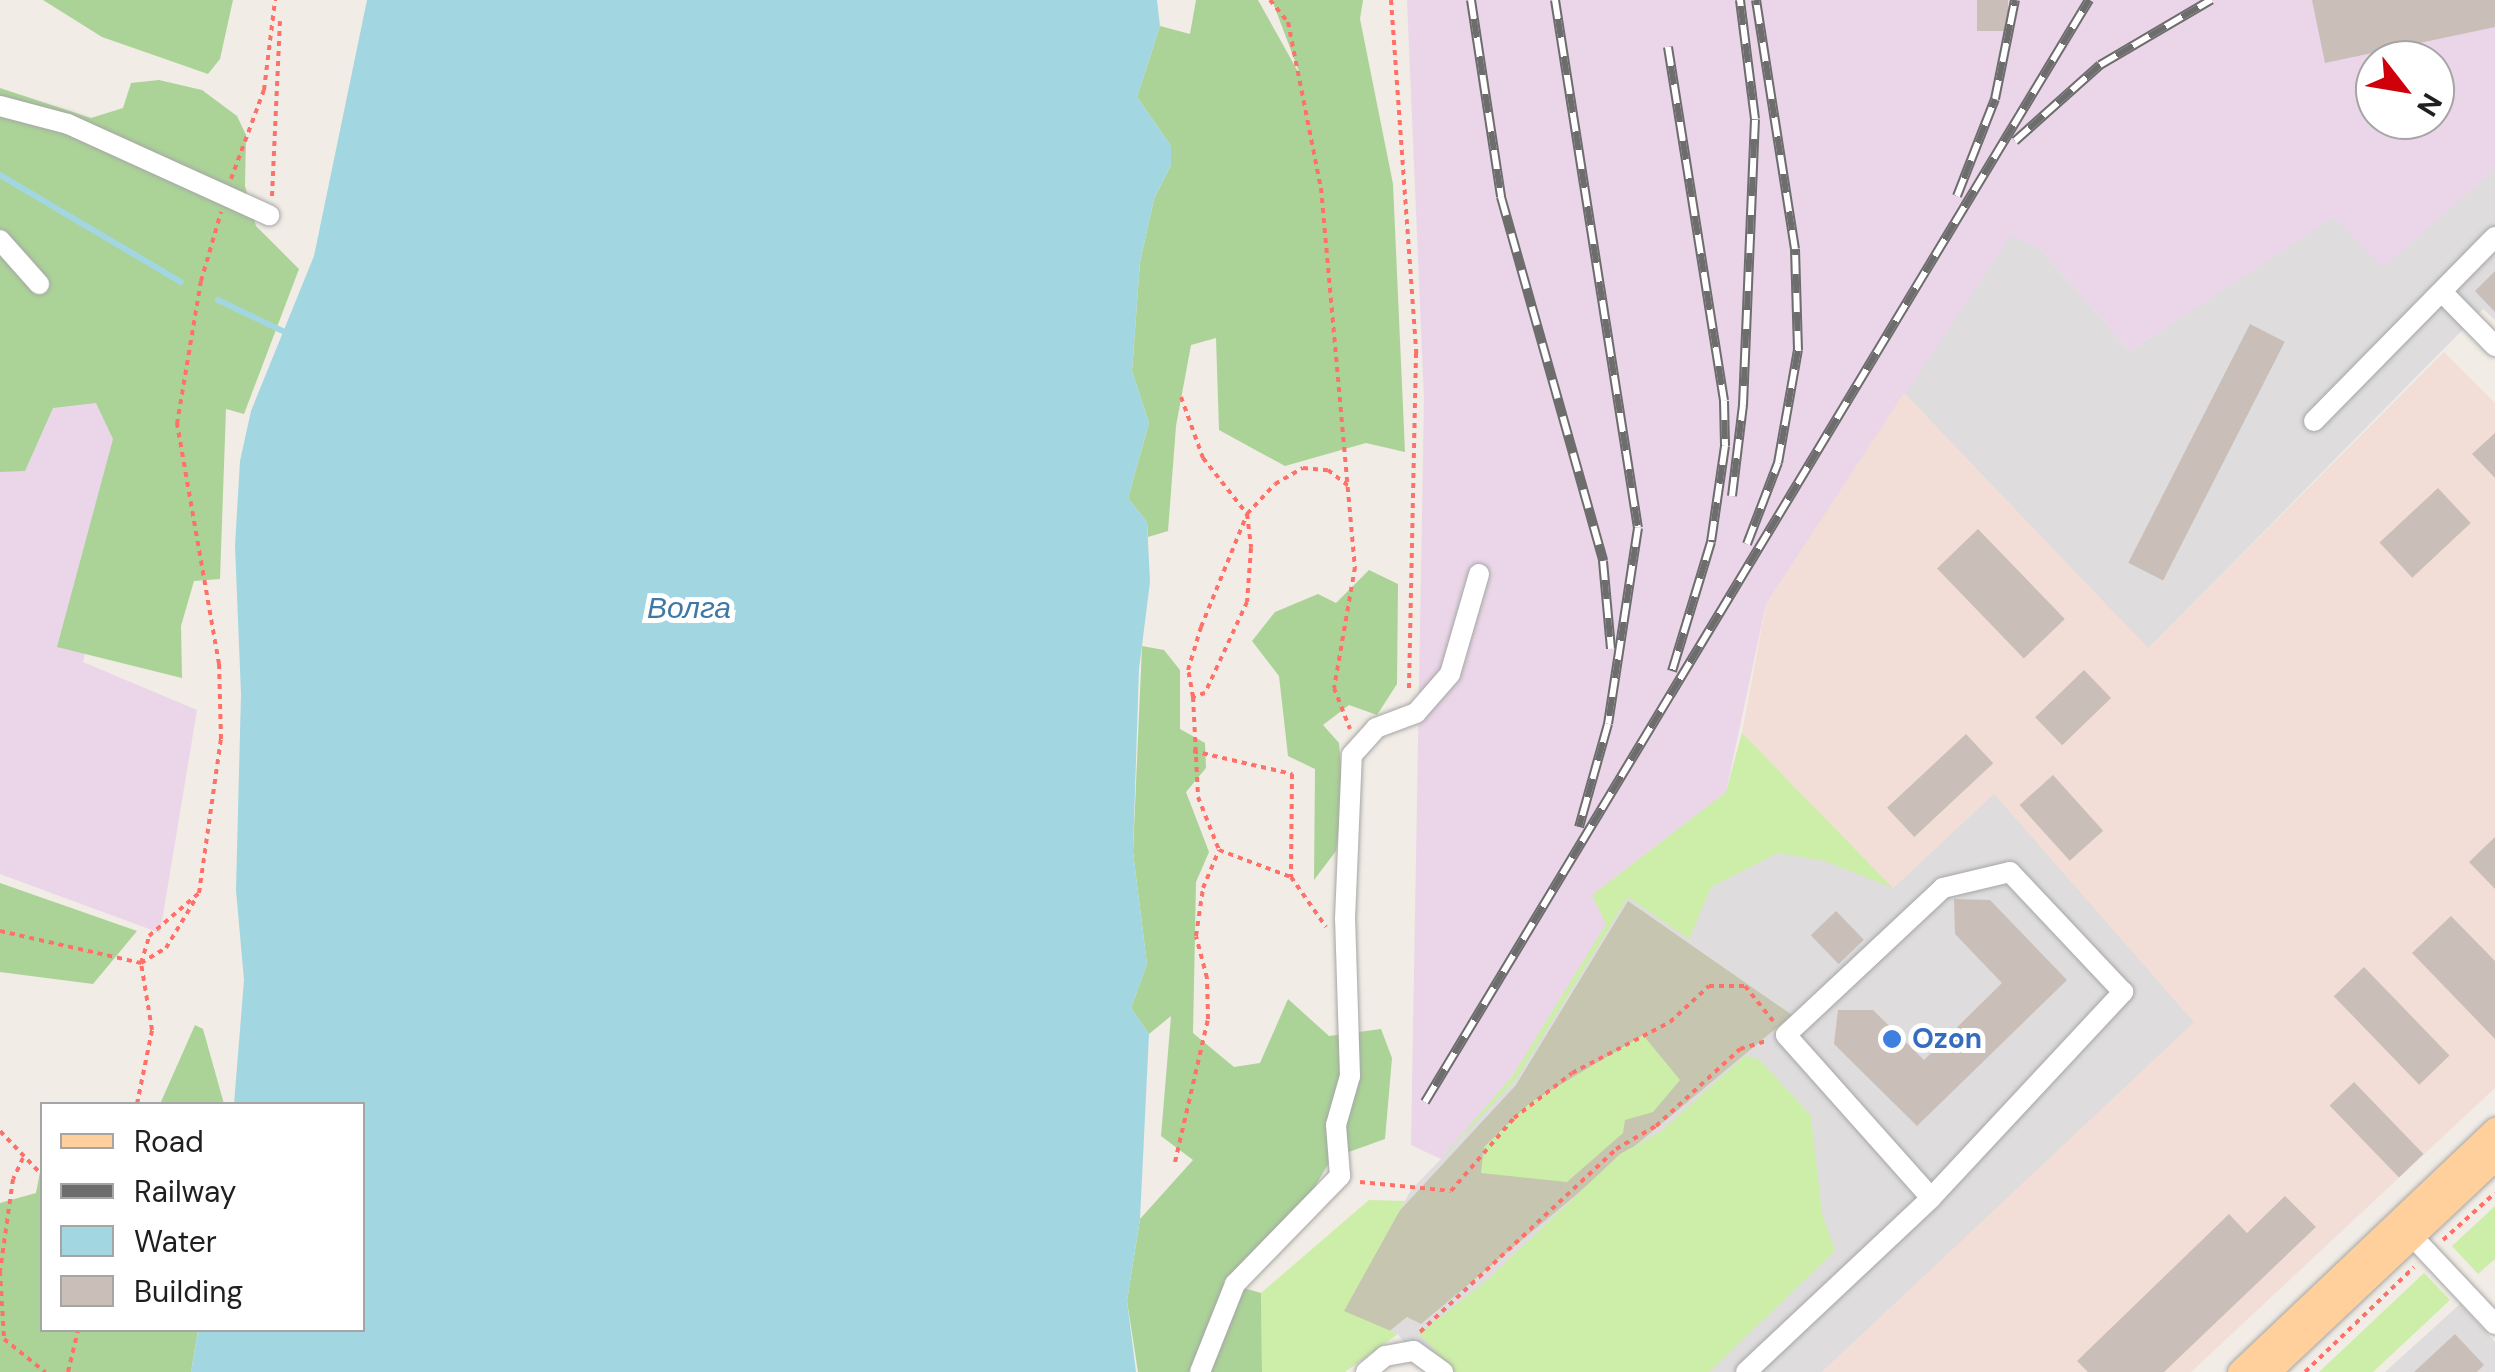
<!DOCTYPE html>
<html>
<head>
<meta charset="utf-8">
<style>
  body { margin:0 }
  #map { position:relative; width:2495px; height:1372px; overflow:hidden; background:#f1ece5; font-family:"DM Sans",sans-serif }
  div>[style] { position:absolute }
  .residential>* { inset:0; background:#dedcdc }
  .industrial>* { inset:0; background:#ead6e8 }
  .military>* { inset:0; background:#f3ded7 }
  .construction>* { inset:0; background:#c6c5b0 }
  .grass>* { inset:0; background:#cdeea8 }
  .forest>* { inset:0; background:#abd397 }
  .water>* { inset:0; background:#a2d6e1 }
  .stream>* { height:6px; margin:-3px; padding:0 3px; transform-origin:3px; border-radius:3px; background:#a2d6e1 }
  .building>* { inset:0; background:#c9beb8; transform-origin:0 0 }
  .path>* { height:4px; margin-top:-2px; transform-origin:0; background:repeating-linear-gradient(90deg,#ff7168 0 5px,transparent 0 10px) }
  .roads { filter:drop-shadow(0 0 2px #a6a6a6) drop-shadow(0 0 2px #a6a6a6) }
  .minor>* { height:20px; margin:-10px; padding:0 10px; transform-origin:10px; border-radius:10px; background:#fff }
  .major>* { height:25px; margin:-12.5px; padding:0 12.5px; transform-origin:12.5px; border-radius:12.5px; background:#ffd09c }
  .rail>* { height:10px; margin-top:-5px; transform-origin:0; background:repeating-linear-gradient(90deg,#fff 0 19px,#6d6d6d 0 38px); box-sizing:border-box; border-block:2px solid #6d6d6d }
  .dots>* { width:28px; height:28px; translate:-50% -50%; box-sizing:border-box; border:5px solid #fff; border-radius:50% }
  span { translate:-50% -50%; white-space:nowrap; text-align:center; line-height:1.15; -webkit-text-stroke:10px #fff; paint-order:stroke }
  .shop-label { font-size:28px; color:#366cbe; font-weight:700 }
  .left { translate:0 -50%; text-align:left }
  .water-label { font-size:30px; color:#3f78a6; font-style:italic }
  .legend { position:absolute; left:40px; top:1102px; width:325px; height:230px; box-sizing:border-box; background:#fff; border:2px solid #a5a5a5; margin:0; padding:12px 18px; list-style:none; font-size:30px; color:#1f1f1f }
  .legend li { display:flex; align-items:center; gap:20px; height:50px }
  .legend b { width:50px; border:2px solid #a5a5a5 }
  .north { position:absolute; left:2355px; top:40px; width:100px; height:100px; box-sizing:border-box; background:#fff; border:2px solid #a5a5a5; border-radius:50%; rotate:121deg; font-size:28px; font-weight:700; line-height:40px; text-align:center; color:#1f1f1f }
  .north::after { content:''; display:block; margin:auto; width:35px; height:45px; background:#cf0009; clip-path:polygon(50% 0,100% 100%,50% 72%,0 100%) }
</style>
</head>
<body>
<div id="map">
  <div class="residential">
    <div style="clip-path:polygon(2495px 169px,2495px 320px,2483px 309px,2148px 649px,1904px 393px,2011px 235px,2040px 249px,2130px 351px,2334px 216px,2383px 267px)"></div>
    <div style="clip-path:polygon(1742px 733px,1893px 888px,1994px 793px,2195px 1023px,1822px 1372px,1425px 1372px,1398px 1334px,1344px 1312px,1411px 1190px,1441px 1159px,1592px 895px,1726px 792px)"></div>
    <div style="clip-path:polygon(2460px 1304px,2495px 1342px,2495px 1372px,2385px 1372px)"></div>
  </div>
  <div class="industrial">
    <div style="clip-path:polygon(evenodd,1407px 0,2495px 0,2495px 169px,2383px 268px,2334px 217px,2130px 351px,2040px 249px,2011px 236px,1766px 604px,1726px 792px,1592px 895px,1606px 924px,1513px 1075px,1441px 1159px,1411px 1145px,1424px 399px,1407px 0,2375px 60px,2435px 60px,2435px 120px,2375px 120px,2375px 60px)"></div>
    <div style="clip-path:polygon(0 278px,156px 343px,83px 662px,197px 710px,160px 933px,0 874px)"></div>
  </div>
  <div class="military">
    <div style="clip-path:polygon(2444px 352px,2495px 403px,2495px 1088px,2191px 1372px,1822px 1372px,2194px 1022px,1994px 794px,1893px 888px,1742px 733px,1766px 604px,1904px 393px,2148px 648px)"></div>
  </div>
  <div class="construction">
    <div style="clip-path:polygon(1628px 901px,1792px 1015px,1421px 1324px,1407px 1317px,1338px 1372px,1291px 1328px,1516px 1085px)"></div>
  </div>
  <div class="grass">
    <div style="clip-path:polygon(1742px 733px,1893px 888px,1825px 861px,1778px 853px,1711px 887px,1689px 939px,1628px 897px,1517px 1078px,1441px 1159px,1513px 1075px,1606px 924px,1592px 895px,1726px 792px)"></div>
    <div style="clip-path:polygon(1643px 1035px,1680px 1080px,1653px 1112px,1625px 1120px,1623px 1133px,1567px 1182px,1481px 1173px,1484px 1147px,1530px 1103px)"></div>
    <div style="clip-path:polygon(1745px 1056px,1759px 1059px,1811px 1116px,1822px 1213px,1835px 1251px,1709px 1372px,1455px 1372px,1419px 1334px,1485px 1282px,1620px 1154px,1660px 1132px)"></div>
    <div style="clip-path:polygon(1369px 1200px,1405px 1201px,1344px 1311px,1398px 1334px,1345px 1372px,1262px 1372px,1261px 1293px)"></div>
    <div style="clip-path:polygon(2495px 1206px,2495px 1259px,2478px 1274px,2452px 1246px)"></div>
    <div style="clip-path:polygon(2424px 1273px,2450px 1300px,2373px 1372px,2319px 1372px)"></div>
  </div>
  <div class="forest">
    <div style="clip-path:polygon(43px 0,233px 0,220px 59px,208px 74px,102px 37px)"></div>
    <div style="clip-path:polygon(1196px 0,1258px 0,1301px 77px,1272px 0,1363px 0,1360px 19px,1393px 184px,1405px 452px,1366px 443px,1285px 466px,1219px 430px,1216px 338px,1191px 345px,1176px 426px,1168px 531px,1148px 537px,1147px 522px,1128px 498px,1149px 423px,1132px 371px,1140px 262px,1154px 199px,1171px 165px,1171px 146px,1137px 97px,1160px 26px,1190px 34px)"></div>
    <div style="clip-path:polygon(159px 80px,202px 90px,237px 116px,246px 135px,245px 186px,256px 226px,299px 269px,244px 414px,226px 409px,220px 579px,194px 581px,181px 626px,182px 678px,57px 647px,113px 439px,96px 403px,53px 408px,25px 471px,0 472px,0 88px,91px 118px,123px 108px,131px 83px)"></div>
    <div style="clip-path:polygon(1369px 570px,1398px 584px,1397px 684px,1377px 715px,1349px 705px,1323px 725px,1339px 743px,1343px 793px,1336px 851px,1314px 880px,1315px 769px,1288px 756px,1279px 676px,1252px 641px,1275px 612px,1318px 594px,1336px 603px)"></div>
    <div style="clip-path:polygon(1142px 646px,1164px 650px,1180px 670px,1180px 729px,1205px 743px,1206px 768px,1186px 792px,1209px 852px,1196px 882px,1193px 1033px,1234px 1067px,1260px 1063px,1288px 999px,1329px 1036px,1381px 1029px,1392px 1058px,1385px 1139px,1332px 1158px,1314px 1188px,1223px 1282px,1261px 1293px,1262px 1372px,1138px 1372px,1127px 1301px,1140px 1219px,1193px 1160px,1161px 1136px,1171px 1016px,1149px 1034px,1131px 1008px,1147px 964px,1133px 852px)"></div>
    <div style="clip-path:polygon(0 883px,137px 931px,93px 984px,0 972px)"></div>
    <div style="clip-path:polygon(195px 1025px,203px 1029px,224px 1104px,160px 1104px)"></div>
    <div style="clip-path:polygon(42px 1161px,42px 1330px,198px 1330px,191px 1372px,0 1372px,0 1203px,36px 1193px)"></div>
  </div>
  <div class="water">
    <div style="clip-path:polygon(367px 0,1157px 0,1160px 26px,1137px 97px,1171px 146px,1171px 165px,1154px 199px,1140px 262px,1132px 371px,1149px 423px,1128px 498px,1147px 522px,1150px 582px,1139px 669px,1133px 852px,1147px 964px,1131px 1008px,1149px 1034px,1140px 1219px,1127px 1301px,1136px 1372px,191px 1372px,198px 1330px,362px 1330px,362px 1104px,234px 1104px,244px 980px,236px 890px,241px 694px,235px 546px,240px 461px,251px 411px,314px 256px)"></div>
  </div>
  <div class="stream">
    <div style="left:0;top:175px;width:210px;rotate:30.6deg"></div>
    <div style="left:218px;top:300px;width:79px;rotate:25.6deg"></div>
  </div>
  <div class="building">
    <div style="left:1977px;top:0;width:31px;height:31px"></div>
    <div style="clip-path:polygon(2312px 0,2495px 0,2495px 27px,2325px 63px)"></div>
    <div style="clip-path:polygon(2495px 271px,2495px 312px,2475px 291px)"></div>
    <div style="left:2250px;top:324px;width:39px;height:268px;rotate:27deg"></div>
    <div style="clip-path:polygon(2495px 433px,2495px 478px,2472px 454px)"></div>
    <div style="left:2438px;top:488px;width:48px;height:80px;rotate:47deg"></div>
    <div style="left:1978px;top:529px;width:125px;height:57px;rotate:46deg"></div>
    <div style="left:2084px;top:670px;width:39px;height:68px;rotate:46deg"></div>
    <div style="left:1966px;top:734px;width:40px;height:108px;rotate:47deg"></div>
    <div style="left:2053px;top:775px;width:75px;height:45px;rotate:48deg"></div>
    <div style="clip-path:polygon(2495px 837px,2495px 889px,2469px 862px)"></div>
    <div style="clip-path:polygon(1954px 899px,1990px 900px,2067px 980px,1917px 1126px,1834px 1044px,1838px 1010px,1873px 1010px,1924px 1060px,2002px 983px,1955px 934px)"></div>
    <div style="left:1836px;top:911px;width:40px;height:35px;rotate:46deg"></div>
    <div style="clip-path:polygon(2451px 916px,2495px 961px,2495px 1039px,2412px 953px)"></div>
    <div style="left:2364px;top:967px;width:123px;height:42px;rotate:46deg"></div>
    <div style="left:2354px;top:1082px;width:100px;height:34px;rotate:46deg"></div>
    <div style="clip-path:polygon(2285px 1196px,2316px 1227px,2164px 1372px,2088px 1372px,2077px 1361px,2229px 1214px,2247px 1233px)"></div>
    <div style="clip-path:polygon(2455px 1334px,2484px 1365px,2477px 1372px,2414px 1372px)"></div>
  </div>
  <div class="path">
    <div style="left:1270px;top:0;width:28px;rotate:51deg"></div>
    <div style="left:1288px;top:22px;width:169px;rotate:78.8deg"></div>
    <div style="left:1321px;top:188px;width:381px;rotate:84.9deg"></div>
    <div style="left:1355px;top:567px;width:123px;rotate:99.8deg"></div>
    <div style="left:1334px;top:688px;width:44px;rotate:68.7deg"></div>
    <div style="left:1391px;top:0;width:354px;rotate:85.9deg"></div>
    <div style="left:1416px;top:353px;width:336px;rotate:91.2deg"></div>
    <div style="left:231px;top:179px;width:95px;rotate:-69.7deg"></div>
    <div style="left:264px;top:90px;width:91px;rotate:-83deg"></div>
    <div style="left:272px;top:196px;width:175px;rotate:-87.4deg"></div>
    <div style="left:1181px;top:397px;width:65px;rotate:70.2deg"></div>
    <div style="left:1203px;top:458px;width:71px;rotate:51.8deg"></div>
    <div style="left:1247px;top:514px;width:34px;rotate:83deg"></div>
    <div style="left:1251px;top:548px;width:54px;rotate:94.2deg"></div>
    <div style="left:1247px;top:602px;width:100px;rotate:114.8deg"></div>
    <div style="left:1205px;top:693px;width:13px;rotate:162deg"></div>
    <div style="left:1193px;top:697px;width:27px;rotate:-100deg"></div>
    <div style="left:1188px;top:670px;width:45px;rotate:-73.2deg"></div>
    <div style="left:1201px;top:627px;width:122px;rotate:-67.8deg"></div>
    <div style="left:1247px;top:514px;width:41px;rotate:-47deg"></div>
    <div style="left:1275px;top:484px;width:32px;rotate:-30deg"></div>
    <div style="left:1303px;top:468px;width:25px;rotate:5deg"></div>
    <div style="left:1328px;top:470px;width:28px;rotate:38deg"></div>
    <div style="left:1193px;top:697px;width:100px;rotate:87.1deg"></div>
    <div style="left:1198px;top:797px;width:57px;rotate:68.4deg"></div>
    <div style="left:1219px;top:850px;width:77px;rotate:20.6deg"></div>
    <div style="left:1291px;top:877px;width:61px;rotate:55deg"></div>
    <div style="left:1193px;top:751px;width:102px;rotate:13.1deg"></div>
    <div style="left:1292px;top:774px;width:103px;rotate:90.6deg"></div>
    <div style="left:0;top:931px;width:145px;rotate:12.8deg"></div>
    <div style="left:141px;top:963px;width:29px;rotate:-31deg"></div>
    <div style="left:166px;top:948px;width:56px;rotate:-58.9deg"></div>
    <div style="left:137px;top:1104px;width:76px;rotate:-78.5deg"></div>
    <div style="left:152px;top:1030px;width:68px;rotate:-99.3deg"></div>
    <div style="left:141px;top:963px;width:28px;rotate:-73deg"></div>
    <div style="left:149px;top:936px;width:66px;rotate:-40.7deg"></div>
    <div style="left:199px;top:893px;width:156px;rotate:-81.9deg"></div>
    <div style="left:221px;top:739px;width:75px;rotate:-91.5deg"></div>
    <div style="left:219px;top:664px;width:244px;rotate:-99.9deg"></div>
    <div style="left:177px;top:424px;width:145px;rotate:-80.5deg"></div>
    <div style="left:201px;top:281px;width:72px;rotate:-73.8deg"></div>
    <div style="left:0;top:1131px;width:61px;rotate:46.3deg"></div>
    <div style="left:23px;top:1158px;width:23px;rotate:115deg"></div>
    <div style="left:13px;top:1179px;width:93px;rotate:98deg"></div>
    <div style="left:0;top:1271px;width:68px;rotate:86.6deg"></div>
    <div style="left:4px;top:1339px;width:53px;rotate:38.8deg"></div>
    <div style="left:1175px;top:1162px;width:147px;rotate:-77deg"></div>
    <div style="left:1208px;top:1019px;width:41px;rotate:-91.4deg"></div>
    <div style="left:1207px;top:978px;width:43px;rotate:-104.7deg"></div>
    <div style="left:1196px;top:936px;width:49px;rotate:-81.7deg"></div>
    <div style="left:1203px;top:888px;width:41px;rotate:-67.2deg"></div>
    <div style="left:1360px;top:1182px;width:91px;rotate:5.6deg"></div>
    <div style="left:1451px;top:1191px;width:96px;rotate:-49.2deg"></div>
    <div style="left:1514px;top:1118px;width:73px;rotate:-37.8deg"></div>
    <div style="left:1572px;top:1073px;width:110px;rotate:-27.5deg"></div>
    <div style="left:1670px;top:1022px;width:53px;rotate:-42.7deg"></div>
    <div style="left:1709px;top:986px;width:36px"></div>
    <div style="left:1745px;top:986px;width:45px;rotate:51.3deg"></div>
    <div style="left:2443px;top:1240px;width:70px;rotate:-42.1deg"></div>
    <div style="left:1420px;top:1332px;width:268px;rotate:-43deg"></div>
    <div style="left:1616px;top:1149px;width:46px;rotate:-29.9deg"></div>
    <div style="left:1656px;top:1126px;width:114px;rotate:-42.5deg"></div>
    <div style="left:1740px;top:1049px;width:27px;rotate:-17deg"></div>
    <div style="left:68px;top:1372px;width:43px;rotate:-76.6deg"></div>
    <div style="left:2305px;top:1372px;width:151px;rotate:-43.9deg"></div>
  </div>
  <div class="roads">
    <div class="minor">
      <div style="left:0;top:106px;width:70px;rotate:14.8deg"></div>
      <div style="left:68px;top:124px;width:221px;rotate:24.4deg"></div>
      <div style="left:0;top:240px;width:59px;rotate:48.4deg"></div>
      <div style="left:2442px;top:292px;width:76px;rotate:45.5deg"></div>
      <div style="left:2314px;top:421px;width:258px;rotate:-45.5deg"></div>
      <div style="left:2412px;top:1236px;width:121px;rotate:46.7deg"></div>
      <div style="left:1200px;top:1372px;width:95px;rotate:-68.3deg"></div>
      <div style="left:1235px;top:1284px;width:151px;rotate:-45.8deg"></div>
      <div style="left:1340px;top:1176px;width:51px;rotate:-94.5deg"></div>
      <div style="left:1336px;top:1125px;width:51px;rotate:-74.1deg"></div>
      <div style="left:1350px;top:1076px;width:157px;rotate:-91.8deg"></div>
      <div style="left:1345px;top:919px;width:164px;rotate:-87.6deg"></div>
      <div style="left:1352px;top:755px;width:36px;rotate:-48deg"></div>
      <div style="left:1376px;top:728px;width:43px;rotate:-20.6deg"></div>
      <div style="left:1416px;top:713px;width:52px;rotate:-48.9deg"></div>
      <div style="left:1450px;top:674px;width:104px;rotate:-73.8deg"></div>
      <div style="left:1366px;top:1372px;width:25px;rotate:-40deg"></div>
      <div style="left:1385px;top:1356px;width:29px;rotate:-10deg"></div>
      <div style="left:1414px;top:1351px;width:36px;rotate:36deg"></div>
      <div style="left:1746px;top:1372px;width:254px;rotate:-43.2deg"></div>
      <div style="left:1931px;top:1198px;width:282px;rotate:-47deg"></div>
      <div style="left:2123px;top:992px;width:165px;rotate:-133.3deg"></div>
      <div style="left:2010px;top:872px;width:69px;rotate:166.6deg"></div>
      <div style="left:1943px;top:888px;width:215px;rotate:136.9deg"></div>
      <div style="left:1786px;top:1035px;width:218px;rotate:48.3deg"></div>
    </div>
    <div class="major">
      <div style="left:2240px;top:1372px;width:352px;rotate:-43.5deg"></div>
      <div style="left:2267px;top:1372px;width:313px;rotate:-43.3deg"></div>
    </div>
  </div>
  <div class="rail">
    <div style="left:1471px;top:0;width:199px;rotate:81.3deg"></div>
    <div style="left:1501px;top:197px;width:378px;rotate:74.3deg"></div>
    <div style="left:1603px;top:561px;width:88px;rotate:84.8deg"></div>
    <div style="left:1555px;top:0;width:534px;rotate:81.07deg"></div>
    <div style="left:1638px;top:528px;width:198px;rotate:98.7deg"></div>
    <div style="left:1608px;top:724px;width:107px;rotate:105.7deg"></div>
    <div style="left:1668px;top:47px;width:358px;rotate:81deg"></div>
    <div style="left:1724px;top:401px;width:45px;rotate:88.7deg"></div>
    <div style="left:1725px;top:446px;width:97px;rotate:98.3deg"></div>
    <div style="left:1711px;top:542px;width:135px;rotate:106.8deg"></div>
    <div style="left:2015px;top:141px;width:114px;rotate:-41.8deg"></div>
    <div style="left:2100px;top:65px;width:129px;rotate:-30.4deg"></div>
    <div style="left:1957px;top:196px;width:104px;rotate:-68.6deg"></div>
    <div style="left:1995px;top:99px;width:101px;rotate:-78.6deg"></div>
    <div style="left:1732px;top:496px;width:92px;rotate:-83.1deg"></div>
    <div style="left:1743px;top:405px;width:286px;rotate:-87.6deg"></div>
    <div style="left:1755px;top:119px;width:120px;rotate:-97.2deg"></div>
    <div style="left:1747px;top:544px;width:87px;rotate:-69.1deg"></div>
    <div style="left:1778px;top:463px;width:115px;rotate:-80deg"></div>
    <div style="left:1798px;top:350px;width:101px;rotate:-91.7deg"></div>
    <div style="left:1795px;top:249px;width:252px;rotate:-98.9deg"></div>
    <div style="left:1425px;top:1102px;width:1287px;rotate:-58.93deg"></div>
  </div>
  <div class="dots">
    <div style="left:1892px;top:1039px;background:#3f7fe0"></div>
  </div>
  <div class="shop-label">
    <span class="left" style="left:1912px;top:1039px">Ozon</span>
  </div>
  <div class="water-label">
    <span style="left:689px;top:608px">Волга</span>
  </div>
  <ul class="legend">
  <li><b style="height:12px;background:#ffd09c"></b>Road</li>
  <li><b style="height:12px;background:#6d6d6d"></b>Railway</li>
  <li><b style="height:28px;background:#a2d6e1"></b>Water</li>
  <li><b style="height:28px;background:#c9beb8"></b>Building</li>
  </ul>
  <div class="north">N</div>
</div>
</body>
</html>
